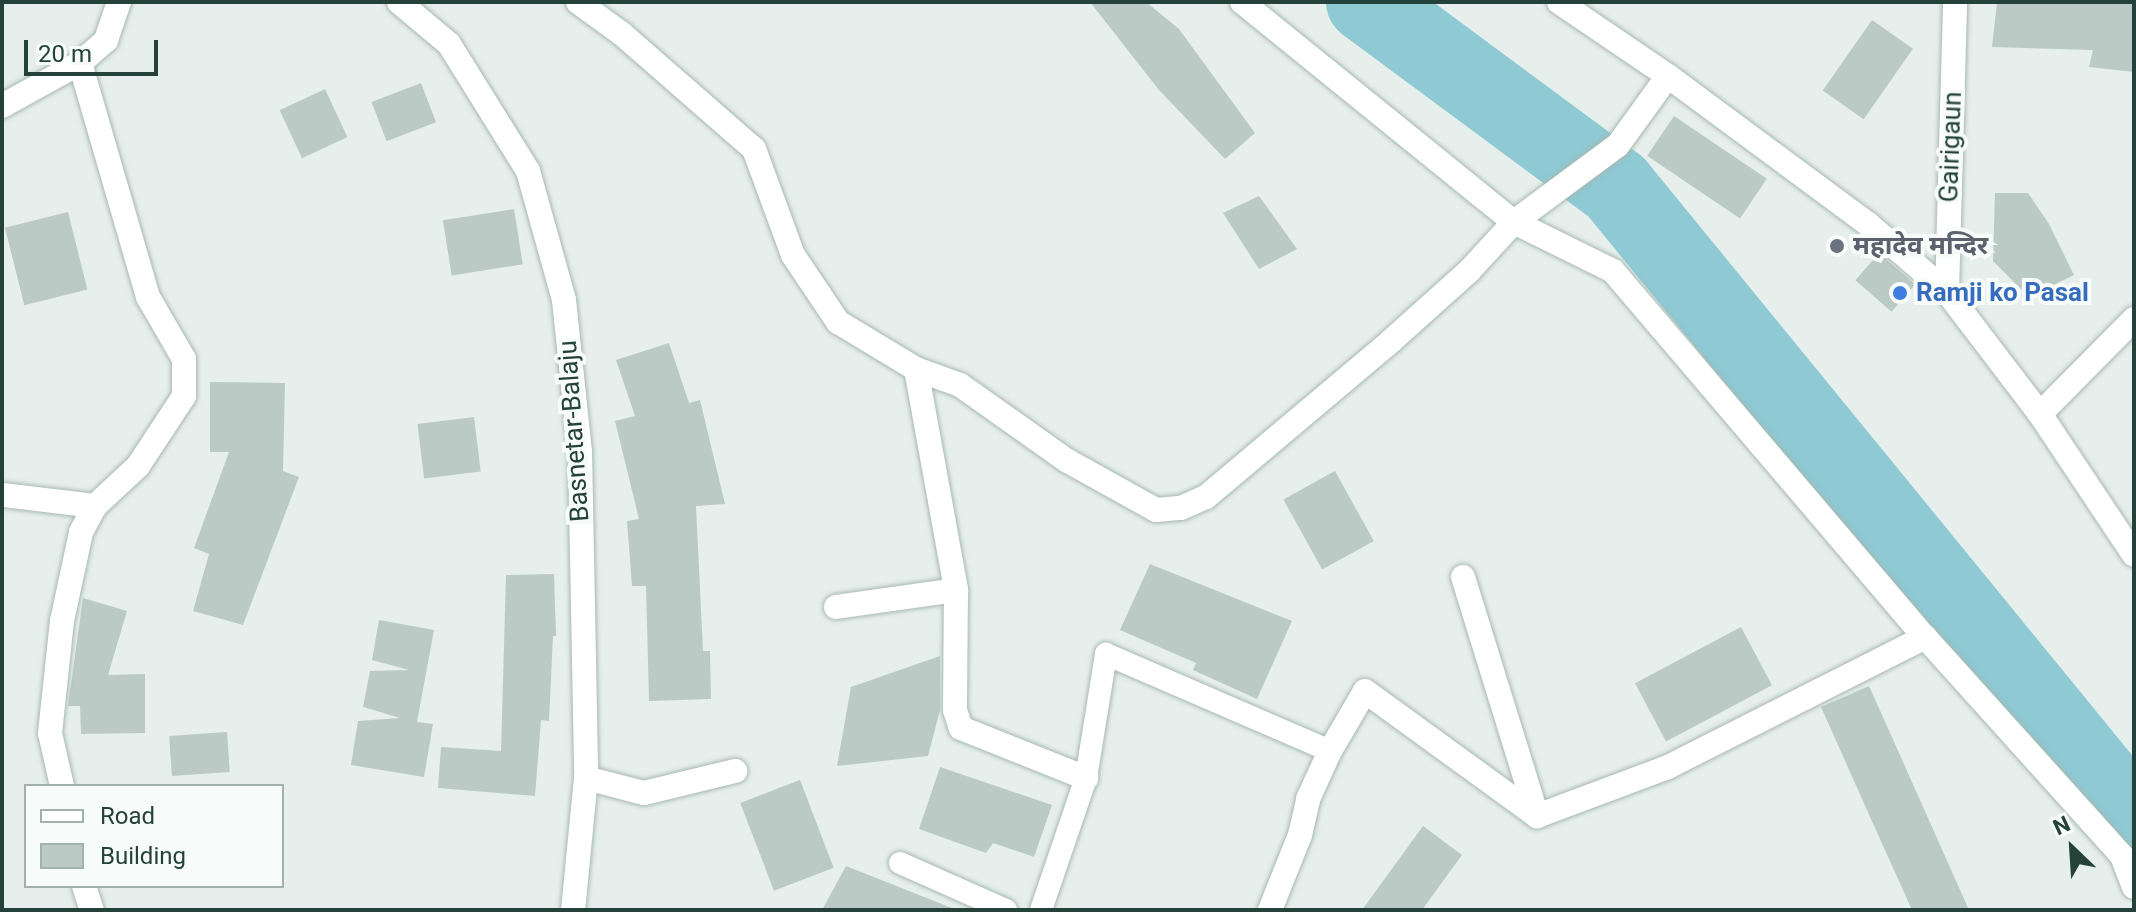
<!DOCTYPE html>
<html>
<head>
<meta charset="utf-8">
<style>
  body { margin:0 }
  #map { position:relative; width:2136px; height:912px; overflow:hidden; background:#e6efeb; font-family:Roboto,"Noto Sans Devanagari",sans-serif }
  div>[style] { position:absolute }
  .river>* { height:80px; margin:-40px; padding:0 40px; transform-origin:40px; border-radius:40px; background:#8ec9d4 }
  .building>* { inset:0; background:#bbcac4; transform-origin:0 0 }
  .roads { filter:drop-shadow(0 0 2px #a8b8b2) drop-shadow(0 0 2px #a8b8b2) }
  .lane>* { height:22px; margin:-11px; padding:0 11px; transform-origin:11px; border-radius:11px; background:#fff }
  .street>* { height:24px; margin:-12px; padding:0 12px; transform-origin:12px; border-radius:12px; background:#fff }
  .secondary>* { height:24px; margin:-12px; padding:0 12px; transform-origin:12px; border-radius:12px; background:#fff }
  .dots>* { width:22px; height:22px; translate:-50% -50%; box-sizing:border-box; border:4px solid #f7fbf9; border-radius:50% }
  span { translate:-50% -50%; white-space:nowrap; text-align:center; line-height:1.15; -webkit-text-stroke:8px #f7fbf9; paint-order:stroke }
  .street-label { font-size:26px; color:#24423a }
  .worship-label { font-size:26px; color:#5b616d; font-weight:700 }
  .left { translate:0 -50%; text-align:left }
  .shop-label { font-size:26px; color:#366cbe; font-weight:700 }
  .frame { position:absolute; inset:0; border:4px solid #24423a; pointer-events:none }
  .legend { position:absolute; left:24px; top:784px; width:260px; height:104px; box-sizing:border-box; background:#f7fbf9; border:2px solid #a3b1ad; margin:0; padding:10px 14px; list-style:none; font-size:24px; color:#24423a }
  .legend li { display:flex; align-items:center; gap:16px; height:40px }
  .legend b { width:40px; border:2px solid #a3b1ad }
  .north { position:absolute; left:2032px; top:808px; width:80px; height:80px; -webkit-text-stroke:6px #f7fbf9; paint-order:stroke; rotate:335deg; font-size:22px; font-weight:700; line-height:32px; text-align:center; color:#24423a }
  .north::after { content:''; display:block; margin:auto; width:28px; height:36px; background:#24423a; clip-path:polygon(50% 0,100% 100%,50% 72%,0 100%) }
  .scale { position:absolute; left:24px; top:40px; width:134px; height:36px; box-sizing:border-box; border:4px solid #24423a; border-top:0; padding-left:10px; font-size:24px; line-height:28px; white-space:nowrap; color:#24423a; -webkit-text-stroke:6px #f7fbf9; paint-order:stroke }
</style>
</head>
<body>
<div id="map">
  <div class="river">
    <div style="left:1366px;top:2px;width:311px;rotate:36.5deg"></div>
    <div style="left:1616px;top:187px;width:806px;rotate:50.74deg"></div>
    <div style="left:2126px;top:811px;width:19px;rotate:65deg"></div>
  </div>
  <div class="building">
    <div style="clip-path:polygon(1090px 2px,1146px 2px,1179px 29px,1255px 133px,1225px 159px,1159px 90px)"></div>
    <div style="clip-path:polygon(1997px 2px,2134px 2px,2134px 72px,2089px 67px,2093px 50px,1992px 47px)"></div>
    <div style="left:1872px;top:20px;width:50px;height:86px;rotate:35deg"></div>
    <div style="left:421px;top:83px;width:42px;height:53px;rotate:69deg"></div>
    <div style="left:325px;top:89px;width:53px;height:50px;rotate:65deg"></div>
    <div style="left:1674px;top:116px;width:112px;height:48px;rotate:34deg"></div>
    <div style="clip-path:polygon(1995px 193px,2028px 193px,2049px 224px,2074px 275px,2029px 297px,1993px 261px)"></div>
    <div style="clip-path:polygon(1259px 196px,1297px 249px,1259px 269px,1223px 213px)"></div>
    <div style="left:514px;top:209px;width:56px;height:72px;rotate:81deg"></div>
    <div style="left:68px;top:212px;width:80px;height:65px;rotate:76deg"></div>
    <div style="left:1879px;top:253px;width:48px;height:36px;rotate:41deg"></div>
    <div style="clip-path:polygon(669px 343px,689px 403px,700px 400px,725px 504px,696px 506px,703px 651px,710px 651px,711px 699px,649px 701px,646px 586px,632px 586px,627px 521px,639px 519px,615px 421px,635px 416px,616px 360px)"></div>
    <div style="clip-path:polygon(210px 382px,285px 383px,283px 471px,299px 477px,243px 625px,193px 611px,209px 554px,194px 548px,229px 452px,210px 452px)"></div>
    <div style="left:474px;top:417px;width:55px;height:57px;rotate:83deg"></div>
    <div style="left:1335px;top:471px;width:80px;height:59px;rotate:61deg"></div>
    <div style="clip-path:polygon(1150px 564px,1292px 621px,1257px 699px,1193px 670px,1196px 663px,1120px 630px)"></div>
    <div style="clip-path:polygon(554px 574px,556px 636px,553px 636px,549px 721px,541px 720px,535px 796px,438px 788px,441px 747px,501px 751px,506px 575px)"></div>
    <div style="clip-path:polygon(83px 598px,127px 611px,108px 675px,145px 674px,145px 733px,81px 734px,80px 706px,68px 706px)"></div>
    <div style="clip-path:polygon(379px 620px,434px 630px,417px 722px,433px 724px,424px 777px,351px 765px,358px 721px,400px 718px,363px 707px,370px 671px,409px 670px,372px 660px)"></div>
    <div style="left:1741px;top:627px;width:66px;height:120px;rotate:62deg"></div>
    <div style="clip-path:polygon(940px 656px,940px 710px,928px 756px,837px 766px,851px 687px)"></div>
    <div style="clip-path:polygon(1869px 686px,1895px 744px,1969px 910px,1912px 910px,1871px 819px,1821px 707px)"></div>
    <div style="left:227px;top:732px;width:40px;height:58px;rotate:86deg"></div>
    <div style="clip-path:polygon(940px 767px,1052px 805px,1034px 857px,993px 843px,986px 853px,919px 829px)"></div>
    <div style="left:800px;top:780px;width:94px;height:64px;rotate:69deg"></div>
    <div style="clip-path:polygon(1423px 826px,1462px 855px,1422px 910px,1362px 910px)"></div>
    <div style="clip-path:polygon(846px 866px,952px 908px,951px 910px,822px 910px)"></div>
  </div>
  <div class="roads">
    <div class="lane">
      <div style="left:900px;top:863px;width:116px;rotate:23.9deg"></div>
      <div style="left:1041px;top:910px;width:139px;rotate:-71.2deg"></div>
      <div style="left:1086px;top:778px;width:126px;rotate:-80.8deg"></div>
      <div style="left:1106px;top:654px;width:244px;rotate:23.4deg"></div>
    </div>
    <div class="street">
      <div style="left:578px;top:2px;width:54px;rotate:36deg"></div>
      <div style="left:622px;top:34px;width:175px;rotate:41.1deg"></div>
      <div style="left:754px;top:149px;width:113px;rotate:69.8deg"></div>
      <div style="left:793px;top:255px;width:81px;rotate:56.1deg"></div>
      <div style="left:838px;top:322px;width:91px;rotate:31.1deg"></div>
      <div style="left:916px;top:369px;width:47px;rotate:20deg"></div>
      <div style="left:960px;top:385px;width:130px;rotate:35.3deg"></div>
      <div style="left:1066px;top:460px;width:103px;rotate:29.1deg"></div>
      <div style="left:1156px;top:510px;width:25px;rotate:-5deg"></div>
      <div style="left:1181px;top:508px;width:27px;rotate:-24deg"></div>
      <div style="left:1206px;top:497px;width:242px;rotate:-40.1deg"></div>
      <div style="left:1391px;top:341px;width:106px;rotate:-41.9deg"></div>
      <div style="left:1470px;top:270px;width:65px;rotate:-47.5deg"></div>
      <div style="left:1514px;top:222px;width:129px;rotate:-36.5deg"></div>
      <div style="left:1618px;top:145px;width:85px;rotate:-54.1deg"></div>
      <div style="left:1242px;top:2px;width:350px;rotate:39deg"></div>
      <div style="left:1514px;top:222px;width:110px;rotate:26.3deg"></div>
      <div style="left:1613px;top:271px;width:481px;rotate:49.6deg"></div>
      <div style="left:2px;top:106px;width:89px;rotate:-28.9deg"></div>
      <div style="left:80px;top:63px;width:35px;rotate:-41deg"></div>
      <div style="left:106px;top:40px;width:40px;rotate:-71.1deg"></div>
      <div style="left:1947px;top:292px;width:290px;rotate:-88.4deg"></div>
      <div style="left:916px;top:369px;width:225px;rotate:79.7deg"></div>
      <div style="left:956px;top:590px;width:120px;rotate:90.5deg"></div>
      <div style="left:955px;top:710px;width:19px;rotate:72deg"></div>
      <div style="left:961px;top:728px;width:135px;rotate:21.8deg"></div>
      <div style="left:2040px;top:414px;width:134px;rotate:-45.3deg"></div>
      <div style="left:4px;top:495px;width:92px;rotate:6.9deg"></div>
      <div style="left:1463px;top:577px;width:250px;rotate:72.8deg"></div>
      <div style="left:1537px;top:816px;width:140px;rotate:-20.5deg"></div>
      <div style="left:1668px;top:767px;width:288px;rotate:-26.8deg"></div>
      <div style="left:1925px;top:637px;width:295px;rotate:48deg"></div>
      <div style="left:2122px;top:856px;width:33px;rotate:69deg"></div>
      <div style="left:836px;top:607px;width:121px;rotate:-8.1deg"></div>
      <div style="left:586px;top:778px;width:60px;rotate:14.5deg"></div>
      <div style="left:644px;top:793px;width:94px;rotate:-13.6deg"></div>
      <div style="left:62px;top:786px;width:54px;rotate:-102.8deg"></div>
      <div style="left:50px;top:733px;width:113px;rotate:-83.9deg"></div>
      <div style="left:62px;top:621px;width:91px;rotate:-77.9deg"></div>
      <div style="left:81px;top:532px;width:30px;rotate:-62deg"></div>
      <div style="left:95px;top:506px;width:59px;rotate:-42.9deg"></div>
      <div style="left:138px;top:466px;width:84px;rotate:-56.7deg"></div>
      <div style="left:184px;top:396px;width:37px;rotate:-90deg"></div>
      <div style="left:184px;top:359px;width:72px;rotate:-120.1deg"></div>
      <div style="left:148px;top:297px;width:244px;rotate:-106.2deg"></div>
      <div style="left:84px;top:886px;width:25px;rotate:72deg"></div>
      <div style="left:1270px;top:910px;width:81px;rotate:-68.2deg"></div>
      <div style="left:1300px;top:835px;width:37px;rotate:-77deg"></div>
      <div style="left:1308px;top:799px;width:53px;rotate:-65.4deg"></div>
      <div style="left:1330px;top:751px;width:69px;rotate:-59.7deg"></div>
      <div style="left:1365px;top:691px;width:213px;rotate:36deg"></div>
    </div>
    <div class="secondary">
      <div style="left:399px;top:2px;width:65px;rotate:40deg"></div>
      <div style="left:449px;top:44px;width:150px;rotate:58.1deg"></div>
      <div style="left:528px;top:171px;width:134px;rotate:74.4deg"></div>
      <div style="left:564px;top:300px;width:152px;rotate:84deg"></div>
      <div style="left:580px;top:451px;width:327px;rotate:88.9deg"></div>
      <div style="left:586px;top:778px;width:133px;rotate:95.6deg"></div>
      <div style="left:1559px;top:2px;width:132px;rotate:34.2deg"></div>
      <div style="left:1668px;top:76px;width:249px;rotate:36.5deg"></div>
      <div style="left:1868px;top:224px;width:104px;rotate:40.7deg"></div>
      <div style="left:1947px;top:292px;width:153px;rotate:52.7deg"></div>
      <div style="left:2040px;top:414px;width:169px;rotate:56.3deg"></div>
    </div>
  </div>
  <div class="dots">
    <div style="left:1837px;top:246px;background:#6b7280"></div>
    <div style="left:1900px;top:293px;background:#3f7fe0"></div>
  </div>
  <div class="street-label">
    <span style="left:1951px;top:147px;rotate:-88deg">Gairigaun</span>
    <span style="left:574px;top:431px;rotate:-94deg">Basnetar-Balaju</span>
  </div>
  <div class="worship-label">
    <span class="left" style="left:1853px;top:246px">महादेव मन्दिर</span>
  </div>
  <div class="shop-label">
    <span class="left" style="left:1916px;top:293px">Ramji ko Pasal</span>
  </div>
  <div class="frame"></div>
  <ul class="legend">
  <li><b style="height:10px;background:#fff"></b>Road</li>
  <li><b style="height:22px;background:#bbcac4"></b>Building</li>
  </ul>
  <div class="north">N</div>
  <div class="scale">20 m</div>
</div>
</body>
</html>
